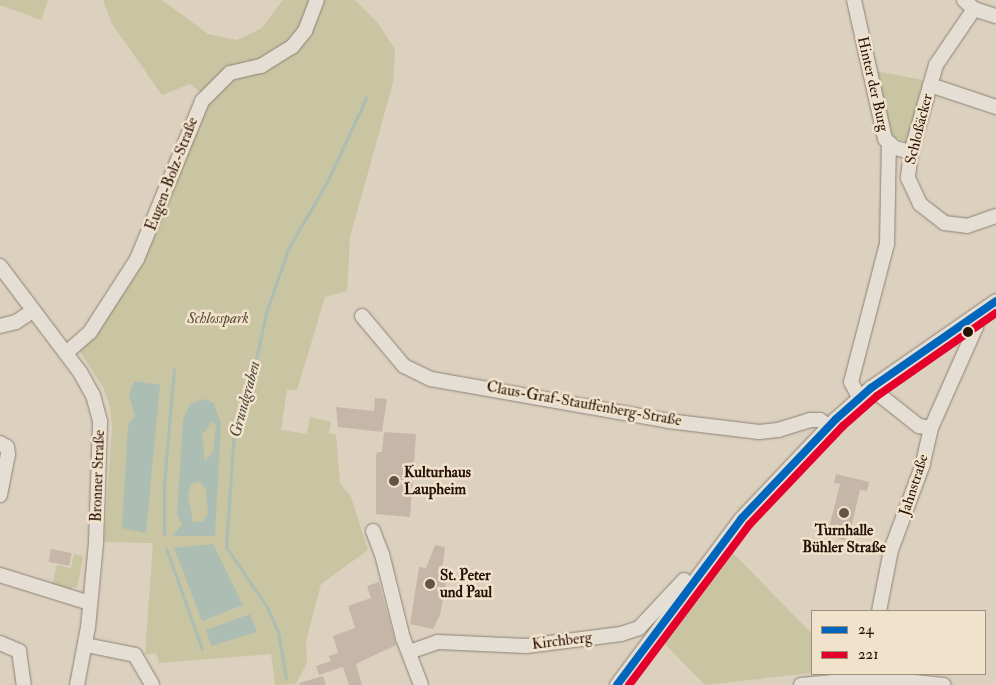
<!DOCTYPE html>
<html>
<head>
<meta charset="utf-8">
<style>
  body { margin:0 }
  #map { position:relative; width:996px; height:685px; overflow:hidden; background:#dcd0be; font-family:"IM FELL Double Pica",serif }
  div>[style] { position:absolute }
  .green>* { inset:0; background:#c9c4a1 }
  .water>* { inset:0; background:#acbeb4 }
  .stream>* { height:3px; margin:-1.5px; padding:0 1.5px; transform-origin:1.5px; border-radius:1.5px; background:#acbeb4 }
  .building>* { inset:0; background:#c6b6a8; transform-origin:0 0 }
  .roads { filter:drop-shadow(0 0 1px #8c8276) drop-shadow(0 0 1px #8c8276) }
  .minor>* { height:14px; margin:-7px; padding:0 7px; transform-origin:7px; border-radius:7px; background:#e4ded4 }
  .bus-1>* { height:8px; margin:-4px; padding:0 4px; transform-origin:4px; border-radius:4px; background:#0065bd }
  .bus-2>* { height:8px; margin:-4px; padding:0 4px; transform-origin:4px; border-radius:4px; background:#e4002b }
  .dots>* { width:14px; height:14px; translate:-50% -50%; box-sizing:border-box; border:2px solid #f1e2cc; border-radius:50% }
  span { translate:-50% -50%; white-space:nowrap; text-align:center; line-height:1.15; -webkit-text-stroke:5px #f1e2cc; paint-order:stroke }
  .street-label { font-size:15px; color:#251105 }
  .park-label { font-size:15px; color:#594c34; font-style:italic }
  .poi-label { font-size:15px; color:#251105; font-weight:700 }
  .left { translate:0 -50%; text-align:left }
  .water-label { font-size:16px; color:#4d4b41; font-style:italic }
  .legend { position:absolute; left:811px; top:610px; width:175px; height:65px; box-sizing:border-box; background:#f1e2cc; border:1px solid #9f8e7c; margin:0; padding:6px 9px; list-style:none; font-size:15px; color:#251105 }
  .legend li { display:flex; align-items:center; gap:10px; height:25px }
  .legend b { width:25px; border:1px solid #9f8e7c }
</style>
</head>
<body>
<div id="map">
  <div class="green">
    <div style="clip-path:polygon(0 0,48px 0,41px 20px,0 5px)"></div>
    <div style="clip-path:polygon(103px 0,162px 0,208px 34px,237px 40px,262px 28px,283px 0,355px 0,376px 21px,395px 49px,393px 83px,350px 237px,347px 291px,325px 297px,297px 390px,287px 390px,281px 430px,307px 434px,310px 417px,331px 422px,329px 433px,336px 435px,340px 483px,351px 497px,368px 550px,321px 584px,306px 641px,307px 663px,296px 684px,275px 685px,271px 654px,159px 663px,156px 653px,145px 655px,153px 543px,104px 542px,112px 428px,110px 407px,104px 389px,77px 347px,139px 260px,201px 93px,190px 84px,162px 95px,112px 24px)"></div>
    <div style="clip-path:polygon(876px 71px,923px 80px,907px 142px,891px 136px)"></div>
    <div style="clip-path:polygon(730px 550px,812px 634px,812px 673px,705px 685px,660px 639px)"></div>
    <div style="clip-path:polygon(74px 554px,83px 556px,77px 588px,72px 587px,71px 592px,52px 586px,57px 565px,71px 568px)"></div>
  </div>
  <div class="water">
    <div style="clip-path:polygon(134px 381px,160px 385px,146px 533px,122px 528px,128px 425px,135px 416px,129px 395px)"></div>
    <div style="clip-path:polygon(evenodd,205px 399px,214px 403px,221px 424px,215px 536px,172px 536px,182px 525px,177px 514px,183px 419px,190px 404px,205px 399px,213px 421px,216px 425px,213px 452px,205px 461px,202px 435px,213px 421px,205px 399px,198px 481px,206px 489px,208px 514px,202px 522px,193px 522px,188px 495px,191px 484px,198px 481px)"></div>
    <div style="clip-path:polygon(213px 544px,243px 605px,202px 621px,174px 548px)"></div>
    <div style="clip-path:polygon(250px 614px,257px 632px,211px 646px,206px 630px)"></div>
  </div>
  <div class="stream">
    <div style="left:164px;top:534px;width:51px;rotate:-90deg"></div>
    <div style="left:164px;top:483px;width:114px;rotate:-85deg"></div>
    <div style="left:166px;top:548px;width:107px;rotate:70.4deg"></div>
    <div style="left:286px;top:678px;width:47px;rotate:-99.9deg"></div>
    <div style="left:278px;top:632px;width:27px;rotate:-114deg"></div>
    <div style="left:267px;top:607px;width:73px;rotate:-124.3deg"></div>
    <div style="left:226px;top:547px;width:117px;rotate:-86.1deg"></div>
    <div style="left:234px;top:430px;width:36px;rotate:-67deg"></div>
    <div style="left:248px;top:397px;width:86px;rotate:-77.9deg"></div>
    <div style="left:266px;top:313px;width:68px;rotate:-71deg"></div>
    <div style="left:288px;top:249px;width:78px;rotate:-59.8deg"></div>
    <div style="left:327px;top:182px;width:93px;rotate:-65.1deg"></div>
  </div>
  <div class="building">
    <div style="clip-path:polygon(375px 398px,387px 399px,382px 432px,338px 427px,336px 407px,374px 411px)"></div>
    <div style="clip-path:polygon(384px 432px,416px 434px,410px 517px,376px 514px,376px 456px,377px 452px,382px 452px)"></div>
    <div style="clip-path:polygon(836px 474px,869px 482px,867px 491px,860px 490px,848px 541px,827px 536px,840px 484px,834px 483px)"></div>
    <div style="clip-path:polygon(435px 545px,445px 547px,442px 571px,448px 573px,440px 615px,433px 629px,410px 624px,419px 567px,426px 568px)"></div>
    <div style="left:51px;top:549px;width:21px;height:13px;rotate:11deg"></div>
    <div style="clip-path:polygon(379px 582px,396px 645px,356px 664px,362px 685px,349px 685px,343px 667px,319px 675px,316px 666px,331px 661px,329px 656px,338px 653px,333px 636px,355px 628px,348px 606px,371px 598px,367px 586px)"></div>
    <div style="clip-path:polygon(323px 676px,326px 685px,299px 685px,299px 683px)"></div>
  </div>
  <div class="roads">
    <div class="minor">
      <div style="left:854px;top:0;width:142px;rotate:77.4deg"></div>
      <div style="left:885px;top:139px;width:13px;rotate:42deg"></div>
      <div style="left:895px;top:148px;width:16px;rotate:14deg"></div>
      <div style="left:964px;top:0;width:13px;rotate:42deg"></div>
      <div style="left:974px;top:9px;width:23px;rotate:18deg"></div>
      <div style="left:974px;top:9px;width:68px;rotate:124.2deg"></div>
      <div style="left:936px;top:65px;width:91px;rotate:106deg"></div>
      <div style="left:911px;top:152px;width:26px;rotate:97deg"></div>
      <div style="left:908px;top:178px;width:29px;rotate:65deg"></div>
      <div style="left:920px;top:204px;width:31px;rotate:38deg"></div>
      <div style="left:944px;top:223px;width:23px;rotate:7deg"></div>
      <div style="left:967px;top:226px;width:31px;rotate:-19deg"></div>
      <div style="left:930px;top:85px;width:70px;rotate:18.4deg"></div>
      <div style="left:0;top:266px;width:133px;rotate:53deg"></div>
      <div style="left:80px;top:372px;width:26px;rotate:61deg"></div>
      <div style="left:93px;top:395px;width:28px;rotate:75deg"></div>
      <div style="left:100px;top:422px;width:121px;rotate:91.9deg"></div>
      <div style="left:96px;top:543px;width:84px;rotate:95.4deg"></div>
      <div style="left:88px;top:627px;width:59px;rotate:100.7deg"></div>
      <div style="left:362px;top:316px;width:65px;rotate:50deg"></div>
      <div style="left:404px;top:366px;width:30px;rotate:26deg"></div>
      <div style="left:431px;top:379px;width:241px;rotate:10deg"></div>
      <div style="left:668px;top:421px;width:92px;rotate:6.9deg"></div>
      <div style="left:759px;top:432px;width:19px;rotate:-6deg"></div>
      <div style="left:778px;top:430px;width:34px;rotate:-17deg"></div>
      <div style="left:810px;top:420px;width:10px"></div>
      <div style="left:820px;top:420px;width:10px;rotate:37deg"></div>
      <div style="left:0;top:326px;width:16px;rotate:-14deg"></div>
      <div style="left:16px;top:322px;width:18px;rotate:-34deg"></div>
      <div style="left:66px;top:353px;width:32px;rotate:-41deg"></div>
      <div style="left:90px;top:332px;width:87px;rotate:-57.2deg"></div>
      <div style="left:137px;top:259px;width:171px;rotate:-67.6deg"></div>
      <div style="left:202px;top:101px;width:40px;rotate:-45deg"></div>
      <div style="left:230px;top:73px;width:32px;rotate:-13deg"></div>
      <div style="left:261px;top:66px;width:36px;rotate:-32deg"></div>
      <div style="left:292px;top:47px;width:21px;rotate:-51deg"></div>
      <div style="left:305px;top:31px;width:33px;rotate:-69deg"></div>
      <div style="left:871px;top:388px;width:61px;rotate:38.4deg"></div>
      <div style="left:919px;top:426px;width:12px;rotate:9deg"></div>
      <div style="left:931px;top:428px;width:37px;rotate:103deg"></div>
      <div style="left:923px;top:464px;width:92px;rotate:110.4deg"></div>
      <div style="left:891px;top:550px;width:62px;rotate:101.1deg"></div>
      <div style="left:859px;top:397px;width:17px;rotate:-118deg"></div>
      <div style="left:851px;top:382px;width:143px;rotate:-75.4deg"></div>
      <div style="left:887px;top:244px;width:100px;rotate:-88.9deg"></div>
      <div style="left:931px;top:428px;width:111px;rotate:-66deg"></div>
      <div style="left:976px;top:327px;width:9px;rotate:-126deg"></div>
      <div style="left:0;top:443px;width:8px;rotate:30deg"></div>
      <div style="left:7px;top:447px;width:7px;rotate:82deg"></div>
      <div style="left:8px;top:454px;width:42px;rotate:101deg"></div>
      <div style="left:373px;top:531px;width:25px;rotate:69deg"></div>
      <div style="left:382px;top:554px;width:87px;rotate:76deg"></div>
      <div style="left:403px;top:638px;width:50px;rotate:69deg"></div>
      <div style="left:0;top:575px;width:94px;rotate:17.3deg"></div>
      <div style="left:0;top:643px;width:21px;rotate:23deg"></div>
      <div style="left:19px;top:651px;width:34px;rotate:82deg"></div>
      <div style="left:86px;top:645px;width:50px;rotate:11.5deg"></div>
      <div style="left:135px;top:655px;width:34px;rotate:60deg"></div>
      <div style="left:409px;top:652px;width:31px;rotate:-19deg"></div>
      <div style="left:438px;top:642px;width:88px;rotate:2.6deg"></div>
      <div style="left:526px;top:646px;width:96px;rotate:-7.2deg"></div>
      <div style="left:621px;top:634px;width:19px;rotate:-18deg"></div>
      <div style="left:639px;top:628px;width:66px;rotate:-46.8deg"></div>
      <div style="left:617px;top:685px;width:207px;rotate:-53.2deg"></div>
      <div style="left:741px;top:519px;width:138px;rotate:-46.5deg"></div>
      <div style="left:836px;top:419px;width:47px;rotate:-41.5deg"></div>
      <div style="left:871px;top:388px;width:152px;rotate:-34.8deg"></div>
      <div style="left:801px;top:685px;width:74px;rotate:-5.4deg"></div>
      <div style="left:875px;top:678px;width:69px;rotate:5.8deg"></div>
    </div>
  </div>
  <div class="bus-1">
    <div style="left:617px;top:685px;width:207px;rotate:-53.2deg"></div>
    <div style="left:741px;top:519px;width:138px;rotate:-46.5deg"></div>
    <div style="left:836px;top:419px;width:47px;rotate:-41.5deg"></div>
    <div style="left:871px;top:388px;width:152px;rotate:-34.8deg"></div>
  </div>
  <div class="bus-2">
    <div style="left:629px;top:685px;width:200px;rotate:-53.1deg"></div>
    <div style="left:749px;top:525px;width:137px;rotate:-46.5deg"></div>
    <div style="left:843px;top:426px;width:45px;rotate:-41.4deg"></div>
    <div style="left:877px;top:396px;width:145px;rotate:-34.9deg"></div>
  </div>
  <div class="dots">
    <div style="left:968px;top:332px;background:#251105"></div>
    <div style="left:394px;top:481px;background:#655446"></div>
    <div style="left:844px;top:513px;background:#655446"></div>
    <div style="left:430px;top:584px;background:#655446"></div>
  </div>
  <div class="street-label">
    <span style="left:873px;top:84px;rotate:77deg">Hinter der Burg</span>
    <span style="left:919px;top:129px;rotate:-76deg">Schloßäcker</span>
    <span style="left:172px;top:174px;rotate:-69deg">Eugen-Bolz-Straße</span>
    <span style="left:584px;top:404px;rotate:10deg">Claus-Graf-Stauffenberg-Straße</span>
    <span style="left:98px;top:476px;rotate:-88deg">Bronner Straße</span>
    <span style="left:914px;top:485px;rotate:-72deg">Jahnstraße</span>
    <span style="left:562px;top:641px;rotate:-7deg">Kirchberg</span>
  </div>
  <div class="park-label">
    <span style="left:218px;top:319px">Schlosspark</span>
  </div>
  <div class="poi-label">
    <span class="left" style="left:404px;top:481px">Kulturhaus<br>Laupheim</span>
    <span style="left:844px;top:539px">Turnhalle<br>Bühler Straße</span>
    <span class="left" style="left:440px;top:584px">St. Peter<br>und Paul</span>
  </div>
  <div class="water-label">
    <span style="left:245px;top:399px;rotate:-75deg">Grundgraben</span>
  </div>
  <ul class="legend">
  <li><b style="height:6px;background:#0065bd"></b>24</li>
  <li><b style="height:6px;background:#e4002b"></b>221</li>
  </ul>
</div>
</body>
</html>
